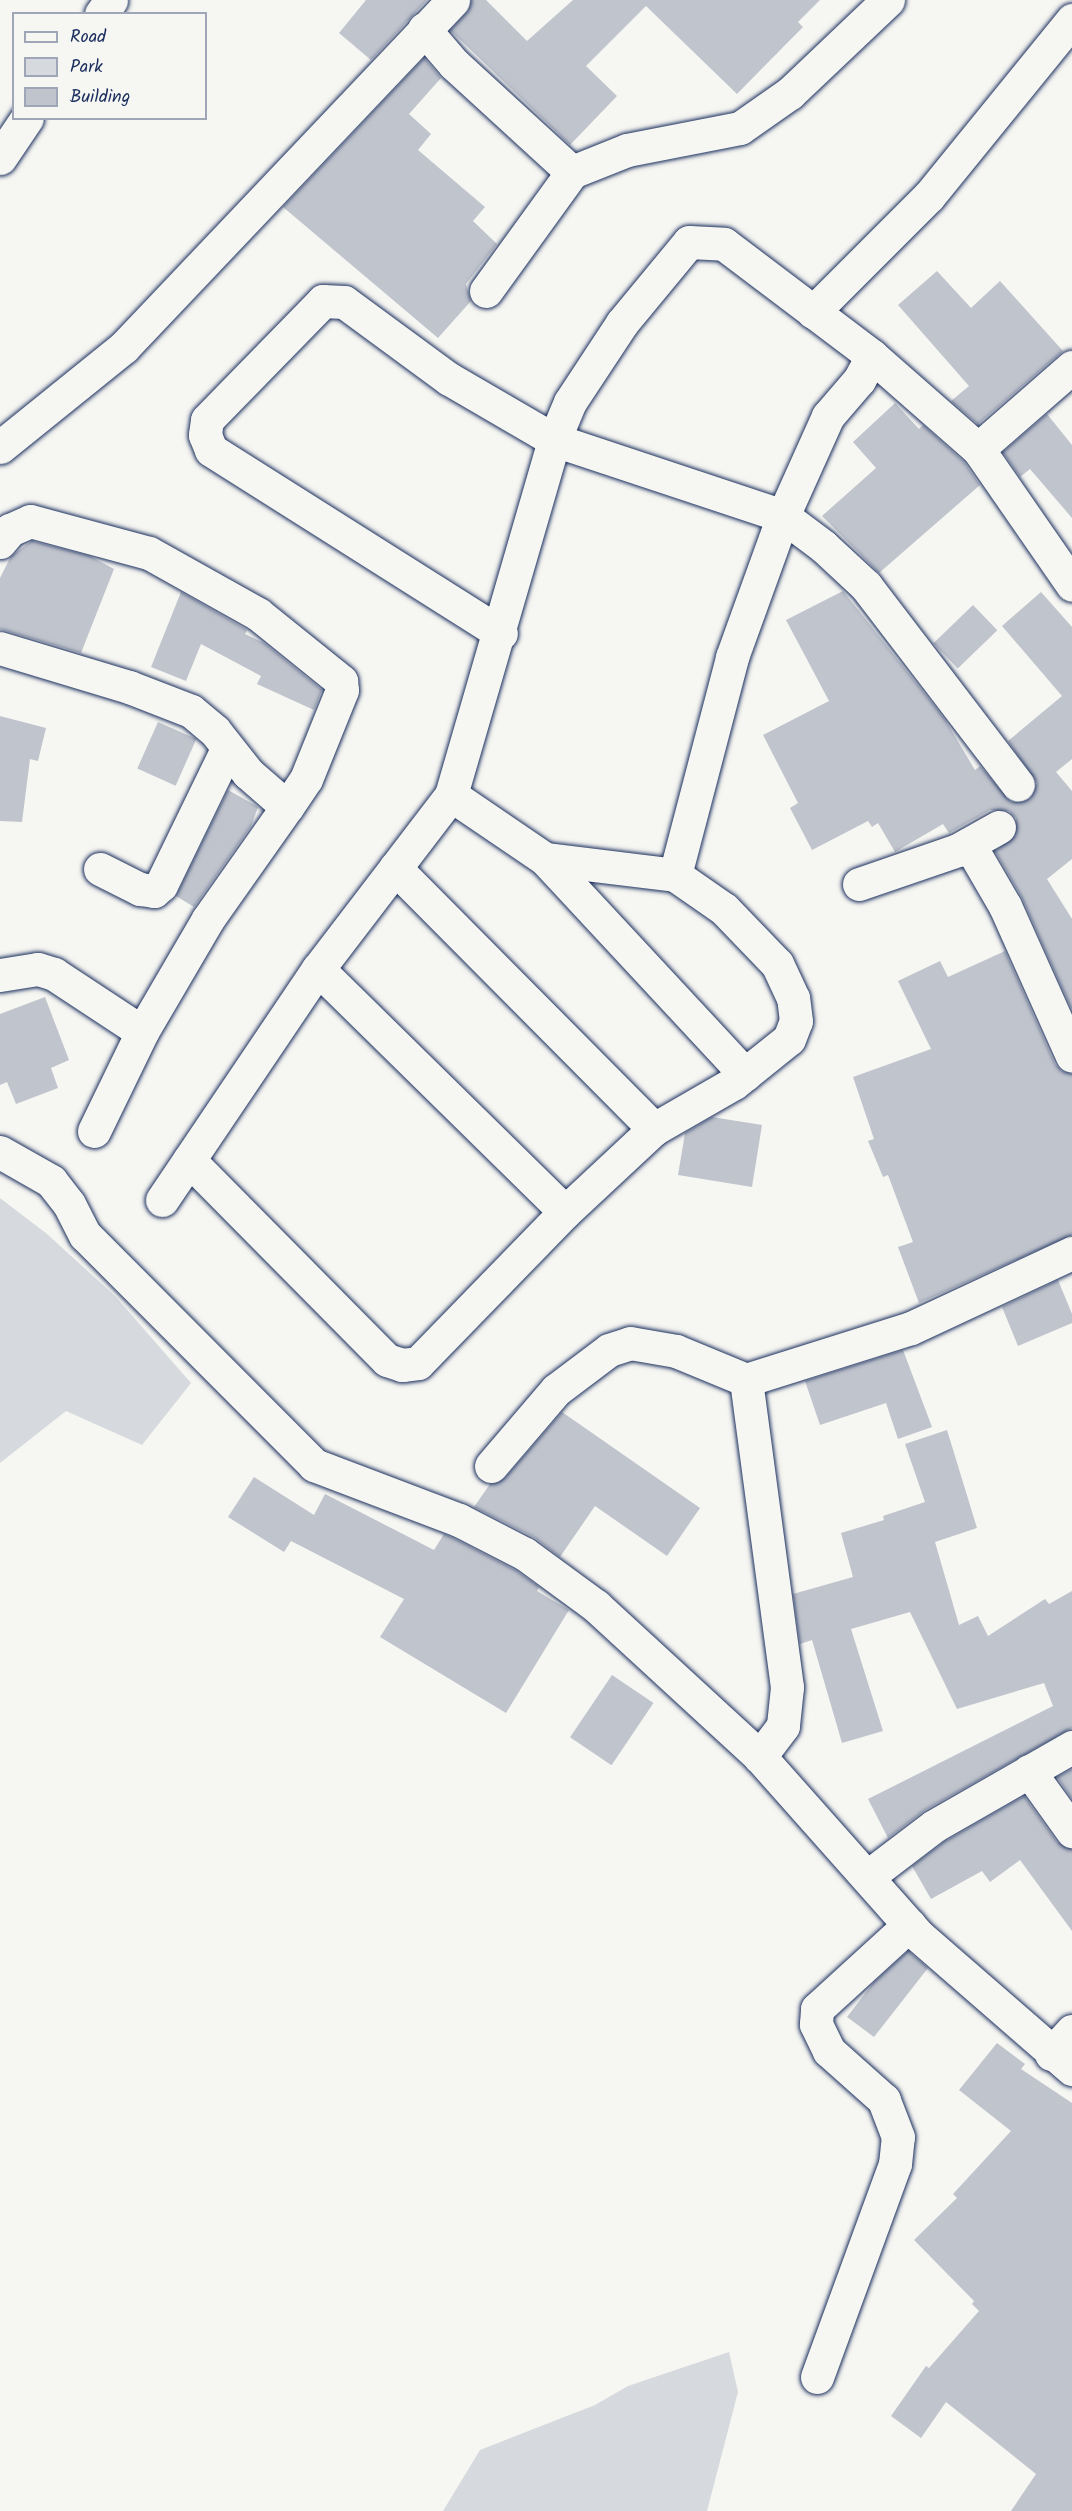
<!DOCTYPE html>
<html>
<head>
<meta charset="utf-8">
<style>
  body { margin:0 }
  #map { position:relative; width:1072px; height:2511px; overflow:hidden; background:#f6f6f2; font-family:Kalam,sans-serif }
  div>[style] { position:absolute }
  .green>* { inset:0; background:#d6d9dd }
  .building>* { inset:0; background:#c0c4cd; transform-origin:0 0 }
  .roads { filter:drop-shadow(0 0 2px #1b2f5e) drop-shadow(0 0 2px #1b2f5e) }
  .minor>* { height:33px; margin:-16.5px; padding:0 16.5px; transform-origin:16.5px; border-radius:16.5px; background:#f6f6f2 }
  span { translate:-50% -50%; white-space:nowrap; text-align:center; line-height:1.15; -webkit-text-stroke:6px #f6f6f2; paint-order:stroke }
  .legend { position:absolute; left:12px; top:12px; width:195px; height:108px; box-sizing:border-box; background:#f6f6f2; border:2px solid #9ea6b7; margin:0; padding:8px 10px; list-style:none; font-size:18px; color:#1b2f5e }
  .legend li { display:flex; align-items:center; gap:12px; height:30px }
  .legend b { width:30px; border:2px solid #9ea6b7 }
</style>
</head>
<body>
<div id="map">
  <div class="green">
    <div style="clip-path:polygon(0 1198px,47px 1234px,115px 1296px,191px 1383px,142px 1445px,66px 1411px,0 1463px)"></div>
    <div style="clip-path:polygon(729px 2352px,738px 2392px,707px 2511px,443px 2511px,480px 2450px,595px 2405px,628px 2386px)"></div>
  </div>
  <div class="building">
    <div style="clip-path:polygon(366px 0,427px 0,371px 60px,339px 33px)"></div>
    <div style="clip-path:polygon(471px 0,486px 0,527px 41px,573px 0,820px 0,798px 22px,803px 27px,737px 94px,646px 6px,586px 66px,617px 96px,570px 145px,450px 30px,467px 12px)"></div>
    <div style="clip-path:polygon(424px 58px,441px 78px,409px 114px,431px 134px,418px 150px,485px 207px,473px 221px,497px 244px,466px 284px,471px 301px,438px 338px,283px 207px)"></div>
    <div style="clip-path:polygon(937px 271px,971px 308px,1000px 281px,1063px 351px,978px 424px,951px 401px,969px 386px,898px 305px)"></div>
    <div style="clip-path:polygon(895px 403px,919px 429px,923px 425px,964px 462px,980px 485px,879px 573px,822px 516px,876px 468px,853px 442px)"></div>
    <div style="clip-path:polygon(1047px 414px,1072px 445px,1072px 518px,1030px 469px,1020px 477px,1003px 452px)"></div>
    <div style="clip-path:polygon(32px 541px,90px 556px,114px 569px,81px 653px,0 629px,0 578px,11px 556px)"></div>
    <div style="clip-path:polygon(843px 591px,944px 718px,975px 770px,980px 766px,1011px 802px,1030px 799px,1037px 783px,1008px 741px,1062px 696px,1002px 626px,1041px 592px,1072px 627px,1072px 759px,1056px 772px,1072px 791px,1072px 859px,1047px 879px,1072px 919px,1072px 1010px,1022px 898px,995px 851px,1015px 836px,1016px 818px,1009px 811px,990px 810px,949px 833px,943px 824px,895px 852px,878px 823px,872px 827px,868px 821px,812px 850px,790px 808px,798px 803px,763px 735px,829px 701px,786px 620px)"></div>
    <div style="clip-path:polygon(181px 592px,247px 630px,245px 634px,264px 643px,322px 690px,314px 710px,257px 684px,261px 676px,201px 644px,186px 681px,151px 667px)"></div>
    <div style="left:973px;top:605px;width:35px;height:55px;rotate:46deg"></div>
    <div style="clip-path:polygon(0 716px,46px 728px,38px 761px,30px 759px,22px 822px,0 821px)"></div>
    <div style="left:158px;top:722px;width:42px;height:51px;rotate:24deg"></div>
    <div style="clip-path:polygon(228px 790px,258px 807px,251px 826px,194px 907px,176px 896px)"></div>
    <div style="clip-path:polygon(1005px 951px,1055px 1064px,1062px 1071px,1072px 1074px,1072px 1235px,919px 1303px,898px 1247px,913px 1242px,888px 1175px,883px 1177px,868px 1141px,874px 1139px,853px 1077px,931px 1049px,898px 981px,940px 961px,948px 977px)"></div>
    <div style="clip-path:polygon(45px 997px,69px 1060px,51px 1068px,58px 1088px,16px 1104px,7px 1082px,0 1085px,0 1014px)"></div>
    <div style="clip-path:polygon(712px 1117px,762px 1125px,752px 1187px,678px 1175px,685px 1133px)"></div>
    <div style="clip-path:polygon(1058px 1280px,1072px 1314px,1072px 1323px,1018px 1346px,1002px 1307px)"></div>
    <div style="clip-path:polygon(903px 1350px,932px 1427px,898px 1439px,886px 1403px,820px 1425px,805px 1381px)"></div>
    <div style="clip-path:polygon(562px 1412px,700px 1508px,667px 1556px,595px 1506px,560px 1557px,534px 1537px,474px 1507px,490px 1484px,505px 1478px)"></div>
    <div style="clip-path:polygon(947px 1430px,977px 1528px,935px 1542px,959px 1625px,978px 1616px,988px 1636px,1045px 1599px,1049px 1604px,1072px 1591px,1072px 1728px,925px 1810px,888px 1838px,868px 1799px,1053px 1706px,1044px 1683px,957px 1709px,910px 1612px,851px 1629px,883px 1731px,842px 1743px,812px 1640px,800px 1644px,793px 1594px,853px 1577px,841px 1533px,884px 1520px,883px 1516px,925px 1502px,905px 1444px)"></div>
    <div style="clip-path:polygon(254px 1477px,314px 1515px,325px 1494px,434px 1550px,444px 1534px,453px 1538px,515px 1570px,539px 1587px,537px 1591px,569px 1610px,506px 1713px,380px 1637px,404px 1599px,291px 1541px,284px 1552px,228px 1517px)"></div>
    <div style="left:612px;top:1675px;width:50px;height:75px;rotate:34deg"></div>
    <div style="clip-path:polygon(1072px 1769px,1072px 1799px,1057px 1777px)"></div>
    <div style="clip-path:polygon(1024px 1796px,1057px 1842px,1072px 1849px,1072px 1931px,1020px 1860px,990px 1882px,982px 1871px,931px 1899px,912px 1866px,944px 1842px)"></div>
    <div style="clip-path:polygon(908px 1951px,928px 1968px,874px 2037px,847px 2017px,874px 1982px)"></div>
    <div style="clip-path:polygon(997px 2043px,1025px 2064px,1021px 2069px,1072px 2103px,1072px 2511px,1011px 2511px,1036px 2474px,946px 2402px,921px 2438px,891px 2416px,926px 2366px,929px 2368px,979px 2311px,972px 2304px,974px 2301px,914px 2240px,957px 2198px,953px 2194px,1011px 2131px,959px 2090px)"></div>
  </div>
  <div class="roads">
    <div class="minor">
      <div style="left:101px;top:14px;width:17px;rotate:-54deg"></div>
      <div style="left:424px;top:29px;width:46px;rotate:49.4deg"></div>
      <div style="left:454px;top:64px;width:160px;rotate:42.5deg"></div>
      <div style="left:0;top:158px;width:48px;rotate:-56deg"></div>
      <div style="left:486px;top:291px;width:147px;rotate:-54.1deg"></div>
      <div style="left:572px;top:172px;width:59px;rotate:-21.8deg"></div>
      <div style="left:627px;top:150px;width:115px;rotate:-11deg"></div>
      <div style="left:740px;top:128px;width:61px;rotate:-35deg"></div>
      <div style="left:790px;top:93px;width:135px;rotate:-43.5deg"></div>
      <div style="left:813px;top:312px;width:164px;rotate:-45deg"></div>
      <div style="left:929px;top:196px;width:227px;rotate:-50.9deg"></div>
      <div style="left:872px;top:356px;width:27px;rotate:118deg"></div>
      <div style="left:859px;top:380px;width:48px;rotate:130.7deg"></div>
      <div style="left:828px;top:416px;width:110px;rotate:114.2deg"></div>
      <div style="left:783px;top:516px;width:50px;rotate:36.9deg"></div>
      <div style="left:823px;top:546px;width:59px;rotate:42.9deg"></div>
      <div style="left:866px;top:586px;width:250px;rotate:52.6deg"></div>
      <div style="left:0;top:447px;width:159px;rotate:-38.9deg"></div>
      <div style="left:124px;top:347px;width:478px;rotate:-46.5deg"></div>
      <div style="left:978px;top:449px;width:125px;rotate:-41.1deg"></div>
      <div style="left:0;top:542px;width:16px;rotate:-50deg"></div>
      <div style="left:10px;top:530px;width:22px;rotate:-24deg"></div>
      <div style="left:30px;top:521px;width:123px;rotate:15.1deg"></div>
      <div style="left:149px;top:553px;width:125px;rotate:29.2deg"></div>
      <div style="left:258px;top:614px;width:107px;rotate:38.9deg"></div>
      <div style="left:341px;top:681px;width:9px;rotate:84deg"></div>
      <div style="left:342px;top:690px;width:96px;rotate:112deg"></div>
      <div style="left:306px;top:779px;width:34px;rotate:124deg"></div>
      <div style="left:287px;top:807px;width:52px;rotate:-138.9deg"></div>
      <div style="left:248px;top:773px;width:53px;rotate:-128.2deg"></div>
      <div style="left:215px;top:731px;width:31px;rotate:-140deg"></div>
      <div style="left:191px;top:711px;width:66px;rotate:-158.8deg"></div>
      <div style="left:129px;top:687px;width:135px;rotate:-163.2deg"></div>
      <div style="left:451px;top:795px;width:114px;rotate:34.2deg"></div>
      <div style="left:545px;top:859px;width:131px;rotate:7deg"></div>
      <div style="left:969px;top:844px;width:72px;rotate:59.9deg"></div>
      <div style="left:1005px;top:906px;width:164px;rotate:65.9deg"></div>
      <div style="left:545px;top:859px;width:294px;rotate:47.1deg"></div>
      <div style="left:395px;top:868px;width:368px;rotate:45.2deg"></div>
      <div style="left:100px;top:869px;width:45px;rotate:26.6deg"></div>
      <div style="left:140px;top:889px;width:14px;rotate:8deg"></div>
      <div style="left:154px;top:891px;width:9px;rotate:-41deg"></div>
      <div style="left:161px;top:885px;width:151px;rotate:-64.1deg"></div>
      <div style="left:859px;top:884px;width:105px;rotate:-19deg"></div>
      <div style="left:958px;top:850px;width:47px;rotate:-29.3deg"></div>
      <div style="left:318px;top:969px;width:346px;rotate:44.5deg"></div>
      <div style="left:0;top:975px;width:38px;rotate:-9deg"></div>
      <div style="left:38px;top:969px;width:17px;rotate:17deg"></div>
      <div style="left:54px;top:974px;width:105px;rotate:33.4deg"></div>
      <div style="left:94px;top:1131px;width:110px;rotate:-64.1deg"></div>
      <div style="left:142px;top:1032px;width:131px;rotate:-59.7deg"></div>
      <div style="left:208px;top:919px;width:137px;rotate:-54.8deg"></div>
      <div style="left:0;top:1152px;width:59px;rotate:29.6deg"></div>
      <div style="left:51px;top:1181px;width:29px;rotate:52deg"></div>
      <div style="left:69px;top:1204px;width:35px;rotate:63deg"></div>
      <div style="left:85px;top:1235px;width:325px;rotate:45.1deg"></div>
      <div style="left:314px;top:1465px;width:155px;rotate:20.8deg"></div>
      <div style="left:459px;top:1520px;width:74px;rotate:27.3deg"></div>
      <div style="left:525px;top:1554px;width:88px;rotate:36.2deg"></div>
      <div style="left:596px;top:1606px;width:223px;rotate:42.6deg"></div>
      <div style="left:760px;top:1757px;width:239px;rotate:48.4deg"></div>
      <div style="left:919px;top:1936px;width:203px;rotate:41deg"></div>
      <div style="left:189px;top:1160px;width:281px;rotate:45.3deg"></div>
      <div style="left:387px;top:1360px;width:16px;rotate:18deg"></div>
      <div style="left:402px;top:1365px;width:16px;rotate:-7deg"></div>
      <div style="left:418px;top:1363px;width:211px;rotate:-45.8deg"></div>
      <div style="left:565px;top:1212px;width:122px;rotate:-43deg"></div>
      <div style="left:654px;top:1129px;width:92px;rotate:-29.9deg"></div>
      <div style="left:734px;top:1083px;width:70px;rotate:-38.7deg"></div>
      <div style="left:789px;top:1039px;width:19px;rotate:-69deg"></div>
      <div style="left:796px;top:1021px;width:23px;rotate:-97deg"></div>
      <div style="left:793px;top:998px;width:38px;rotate:-115deg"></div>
      <div style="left:777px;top:964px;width:76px;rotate:-133.9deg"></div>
      <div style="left:724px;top:909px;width:60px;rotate:-145.2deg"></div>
      <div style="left:675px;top:875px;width:225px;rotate:-75.3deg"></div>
      <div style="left:732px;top:657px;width:150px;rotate:-70.1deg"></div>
      <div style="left:783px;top:516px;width:241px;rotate:-161.6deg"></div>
      <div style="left:554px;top:440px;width:121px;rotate:-149.8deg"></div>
      <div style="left:449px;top:379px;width:130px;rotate:-143.7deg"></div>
      <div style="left:344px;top:302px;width:21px;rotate:-177deg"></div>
      <div style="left:323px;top:301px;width:166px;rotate:134.3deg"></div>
      <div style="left:207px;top:420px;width:15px;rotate:98deg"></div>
      <div style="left:205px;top:435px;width:16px;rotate:68deg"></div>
      <div style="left:211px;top:450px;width:343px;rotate:32.3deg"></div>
      <div style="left:162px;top:1200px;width:279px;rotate:-56deg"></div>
      <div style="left:318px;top:969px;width:219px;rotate:-52.6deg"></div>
      <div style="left:451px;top:795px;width:370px;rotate:-73.8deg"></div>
      <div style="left:554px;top:440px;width:41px;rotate:-67.2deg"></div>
      <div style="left:570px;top:402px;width:95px;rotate:-56.6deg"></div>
      <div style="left:622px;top:323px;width:105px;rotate:-50.4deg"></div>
      <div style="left:689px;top:242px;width:35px;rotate:3deg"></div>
      <div style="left:724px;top:244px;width:186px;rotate:37.1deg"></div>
      <div style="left:872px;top:356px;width:141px;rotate:41.3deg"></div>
      <div style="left:978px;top:449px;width:165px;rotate:55.3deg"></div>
      <div style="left:746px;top:1380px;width:310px;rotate:82.4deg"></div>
      <div style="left:787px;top:1687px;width:39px;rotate:96deg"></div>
      <div style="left:783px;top:1726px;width:39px;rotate:127deg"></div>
      <div style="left:491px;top:1466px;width:100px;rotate:-49.5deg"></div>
      <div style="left:556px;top:1390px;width:66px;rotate:-37deg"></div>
      <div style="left:609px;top:1350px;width:22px;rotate:-18deg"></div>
      <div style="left:630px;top:1343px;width:47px;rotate:9.9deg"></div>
      <div style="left:676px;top:1351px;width:76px;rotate:22.5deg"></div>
      <div style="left:746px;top:1380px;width:173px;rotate:-17.5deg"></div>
      <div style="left:911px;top:1328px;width:178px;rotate:-25deg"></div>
      <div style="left:1029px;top:1771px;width:74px;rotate:54.4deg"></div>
      <div style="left:867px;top:1877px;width:84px;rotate:-37.3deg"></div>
      <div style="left:934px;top:1826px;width:159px;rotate:-29.8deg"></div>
      <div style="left:1051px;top:2054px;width:31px;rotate:-48deg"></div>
      <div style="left:817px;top:2377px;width:227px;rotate:-69.9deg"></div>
      <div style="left:895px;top:2164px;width:27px;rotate:-84deg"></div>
      <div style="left:898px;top:2137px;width:40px;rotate:-111deg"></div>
      <div style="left:884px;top:2100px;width:74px;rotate:-138.3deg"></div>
      <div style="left:829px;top:2051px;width:30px;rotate:-116deg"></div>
      <div style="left:816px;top:2024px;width:15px;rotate:-86deg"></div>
      <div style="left:817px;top:2009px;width:125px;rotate:-42.4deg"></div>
    </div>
  </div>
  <ul class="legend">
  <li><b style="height:8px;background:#f6f6f2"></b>Road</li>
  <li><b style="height:16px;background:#d6d9dd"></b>Park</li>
  <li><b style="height:16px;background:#c0c4cd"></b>Building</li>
  </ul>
</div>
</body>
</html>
